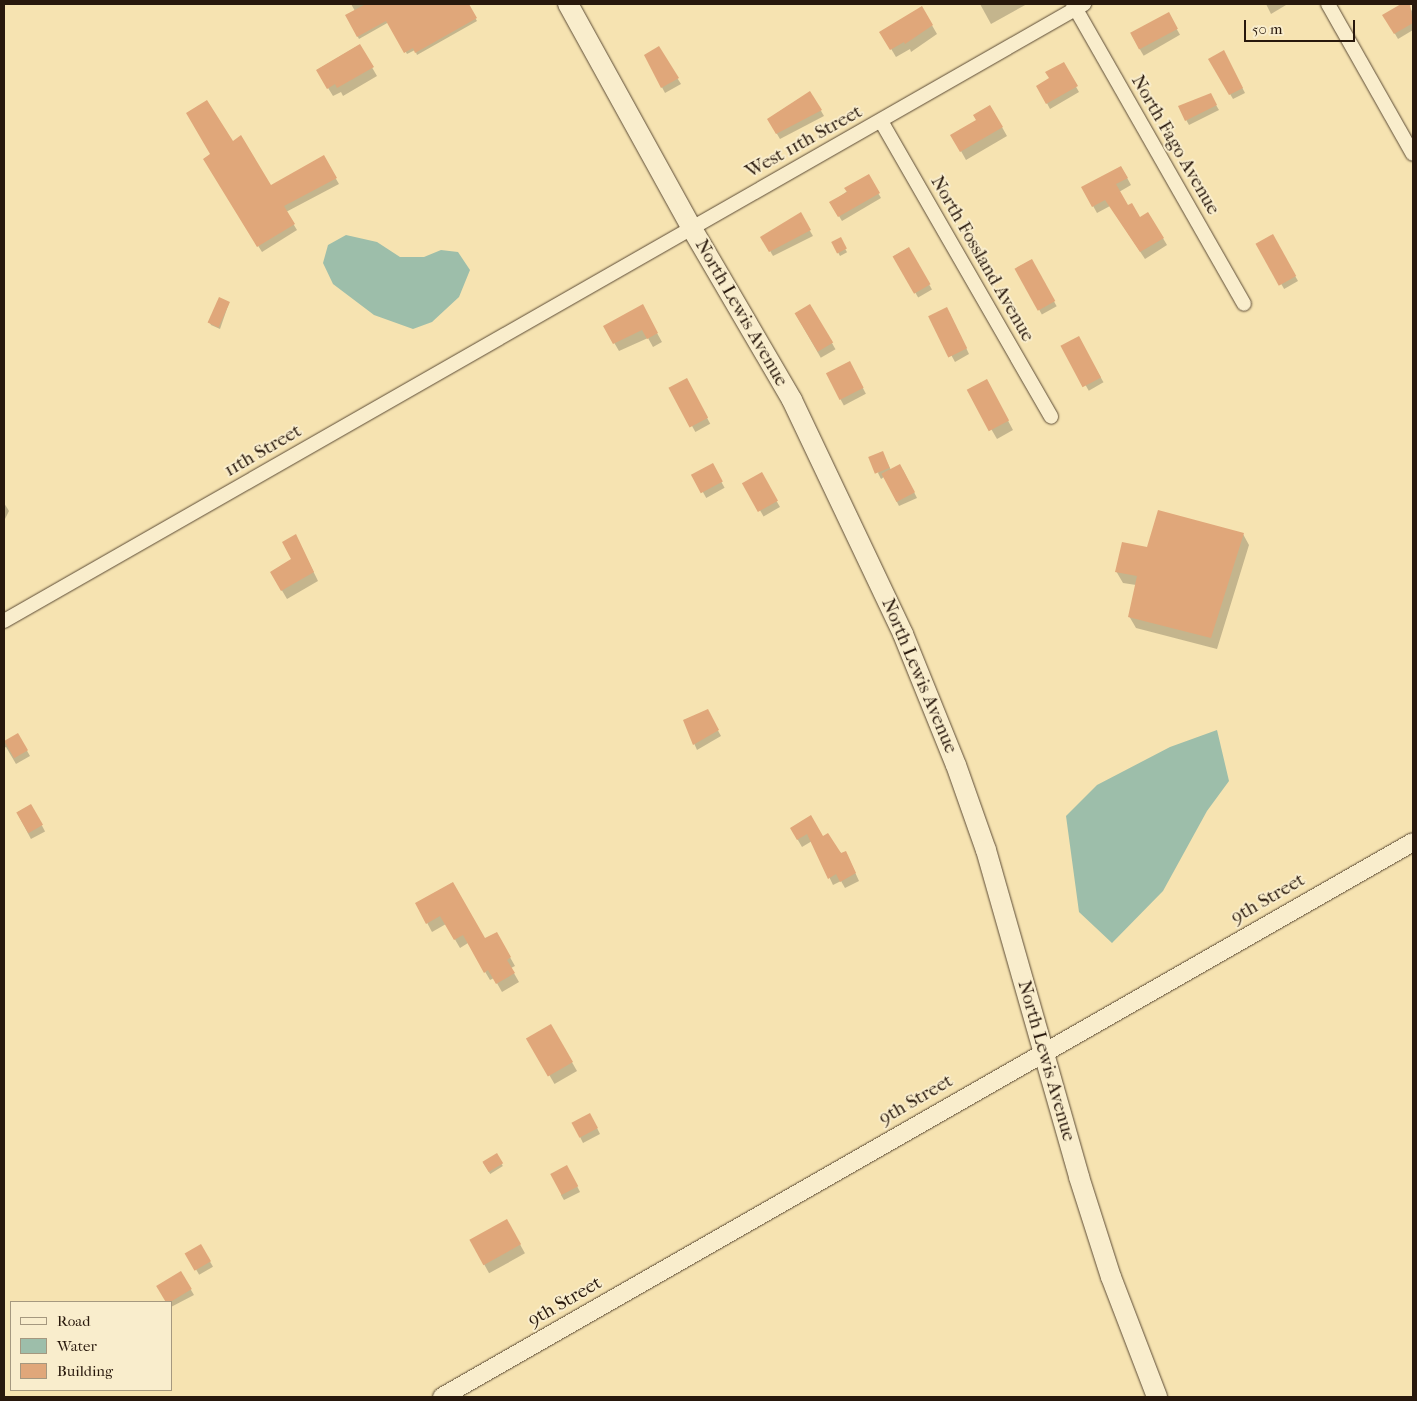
<!DOCTYPE html>
<html>
<head>
<meta charset="utf-8">
<style>
  body { margin:0 }
  #map { position:relative; width:1417px; height:1401px; overflow:hidden; background:#f6e3b1; font-family:"IM FELL French Canon",serif }
  div>[style] { position:absolute }
  .water>* { inset:0; background:#9dbeaa }
  .shadow>* { inset:0; background:#0003; transform-origin:0 0 }
  .building>* { inset:0; background:#e0a77a; transform-origin:0 0 }
  .roads { filter:drop-shadow(0 0 1px #5c4b35) drop-shadow(0 0 1px #5c4b35) }
  .minor>* { height:14px; margin:-7px; padding:0 7px; transform-origin:7px; border-radius:7px; background:#f9edcc }
  .tertiary>* { height:18px; margin:-9px; padding:0 9px; transform-origin:9px; border-radius:9px; background:#f9edcc }
  .secondary>* { height:20px; margin:-10px; padding:0 10px; transform-origin:10px; border-radius:10px; background:#f9edcc }
  span { translate:-50% -50%; white-space:nowrap; text-align:center; line-height:1.15; -webkit-text-stroke:4px #f9edcc; paint-order:stroke }
  .street-label { font-size:19px; color:#28180c }
  .frame { position:absolute; inset:0; border:5px solid #28180c; pointer-events:none }
  .legend { position:absolute; left:10px; top:1301px; width:162px; height:90px; box-sizing:border-box; background:#f9edcc; border:1px solid #a5987f; margin:0; padding:6px 9px; list-style:none; font-size:15px; color:#28180c }
  .legend li { display:flex; align-items:center; gap:10px; height:25px }
  .legend b { width:25px; border:1px solid #a5987f }
  .scale { position:absolute; left:1244px; top:20px; width:111px; height:22px; box-sizing:border-box; border:2px solid #28180c; border-top:0; padding-left:6px; font-size:15px; line-height:18px; white-space:nowrap; color:#28180c; -webkit-text-stroke:4px #f9edcc; paint-order:stroke }
</style>
</head>
<body>
<div id="map">
  <div class="water">
    <div style="clip-path:polygon(346px 235px,377px 242px,400px 257px,424px 257px,441px 250px,458px 252px,470px 270px,459px 297px,432px 322px,413px 329px,374px 315px,333px 284px,323px 263px,328px 245px)"></div>
    <div style="clip-path:polygon(1217px 730px,1229px 781px,1207px 811px,1163px 891px,1112px 943px,1079px 912px,1066px 816px,1097px 785px,1170px 747px)"></div>
  </div>
  <div class="shadow">
    <div style="clip-path:polygon(351px 4px,467px 4px,477px 21px,417px 55px,415px 50px,407px 54px,389px 22px,359px 39px,347px 16px,355px 11px)"></div>
    <div style="clip-path:polygon(980px 4px,1027px 4px,991px 24px)"></div>
    <div style="clip-path:polygon(1266px 4px,1285px 4px,1286px 5px,1271px 14px)"></div>
    <div style="clip-path:polygon(1404px 4px,1408px 4px,1413px 13px,1413px 30px,1398px 39px,1384px 15px)"></div>
    <div style="clip-path:polygon(922px 8px,937px 34px,911px 52px,910px 49px,896px 57px,881px 32px)"></div>
    <div style="left:1168px;top:14px;width:24px;height:42px;rotate:60deg"></div>
    <div style="clip-path:polygon(359px 45px,377px 76px,343px 96px,341px 92px,333px 96px,317px 70px)"></div>
    <div style="clip-path:polygon(658px 48px,681px 84px,665px 93px,645px 55px)"></div>
    <div style="clip-path:polygon(1224px 52px,1245px 93px,1233px 99px,1210px 60px)"></div>
    <div style="clip-path:polygon(1063px 64px,1079px 92px,1050px 109px,1038px 86px,1050px 79px)"></div>
    <div style="clip-path:polygon(810px 92px,824px 116px,780px 139px,768px 119px)"></div>
    <div style="clip-path:polygon(1210px 95px,1219px 110px,1189px 125px,1179px 107px)"></div>
    <div style="clip-path:polygon(990px 106px,1007px 136px,966px 160px,952px 135px,978px 121px)"></div>
    <div style="clip-path:polygon(233px 143px,271px 187px,323px 157px,339px 184px,286px 212px,297px 230px,262px 252px,204px 159px)"></div>
    <div style="clip-path:polygon(1121px 167px,1131px 185px,1119px 192px,1127px 207px,1140px 218px,1148px 213px,1167px 245px,1145px 259px,1110px 206px,1097px 213px,1083px 188px)"></div>
    <div style="clip-path:polygon(868px 176px,881px 198px,842px 221px,831px 203px)"></div>
    <div style="clip-path:polygon(800px 214px,813px 236px,773px 256px,762px 237px)"></div>
    <div style="left:1272px;top:236px;width:52px;height:16px;rotate:60deg"></div>
    <div style="left:840px;top:239px;width:15px;height:8px;rotate:62deg"></div>
    <div style="left:908px;top:248px;width:48px;height:16px;rotate:60deg"></div>
    <div style="left:1031px;top:260px;width:53px;height:17px;rotate:61deg"></div>
    <div style="clip-path:polygon(229px 303px,220px 329px,211px 325px,210px 323px)"></div>
    <div style="left:810px;top:305px;width:51px;height:17px;rotate:60deg"></div>
    <div style="clip-path:polygon(642px 306px,662px 342px,653px 347px,648px 338px,619px 351px,605px 327px)"></div>
    <div style="clip-path:polygon(950px 314px,969px 354px,955px 362px,931px 318px)"></div>
    <div style="left:1078px;top:338px;width:51px;height:17px;rotate:60deg"></div>
    <div style="left:849px;top:362px;width:36px;height:25px;rotate:62deg"></div>
    <div style="left:686px;top:380px;width:50px;height:17px;rotate:61deg"></div>
    <div style="clip-path:polygon(991px 389px,1013px 430px,997px 439px,969px 391px)"></div>
    <div style="clip-path:polygon(885px 458px,891px 470px,903px 470px,917px 498px,899px 506px,884px 477px,881px 479px,878px 473px)"></div>
    <div style="left:712px;top:465px;width:26px;height:21px;rotate:61deg"></div>
    <div style="left:761px;top:474px;width:38px;height:19px;rotate:60deg"></div>
    <div style="clip-path:polygon(4px 503px,9px 511px,4px 521px)"></div>
    <div style="clip-path:polygon(1243px 534px,1249px 545px,1217px 649px,1136px 628px,1129px 616px,1136px 585px,1123px 583px,1116px 571px,1148px 548px)"></div>
    <div style="clip-path:polygon(300px 544px,318px 581px,287px 599px,271px 572px,293px 559px)"></div>
    <div style="clip-path:polygon(707px 711px,721px 736px,697px 750px,684px 720px)"></div>
    <div style="clip-path:polygon(18px 735px,30px 756px,16px 764px,6px 747px,4px 748px,4px 743px)"></div>
    <div style="left:31px;top:805px;width:30px;height:16px;rotate:62deg"></div>
    <div style="clip-path:polygon(791px 828px,822px 838px,849px 859px,859px 881px,845px 888px,841px 881px,833px 885px,812px 841px,802px 847px)"></div>
    <div style="clip-path:polygon(452px 883px,485px 940px,496px 933px,515px 966px,511px 968px,519px 982px,502px 992px,494px 978px,490px 980px,468px 943px,460px 948px,446px 924px,432px 932px,417px 904px)"></div>
    <div style="left:551px;top:1026px;width:52px;height:26px;rotate:60deg"></div>
    <div style="clip-path:polygon(593px 1120px,600px 1134px,583px 1143px,573px 1123px)"></div>
    <div style="left:496px;top:1155px;width:13px;height:15px;rotate:58deg"></div>
    <div style="clip-path:polygon(570px 1172px,580px 1192px,564px 1200px,561px 1195px)"></div>
    <div style="left:507px;top:1221px;width:37px;height:41px;rotate:61deg"></div>
    <div style="left:201px;top:1246px;width:24px;height:16px;rotate:60deg"></div>
    <div style="clip-path:polygon(181px 1273px,194px 1295px,171px 1307px,171px 1302px,168px 1302px,158px 1286px)"></div>
  </div>
  <div class="building">
    <div style="clip-path:polygon(366px 4px,469px 4px,477px 18px,415px 53px,413px 48px,404px 53px,386px 21px,357px 37px,345px 15px)"></div>
    <div style="clip-path:polygon(1401px 4px,1410px 4px,1413px 23px,1394px 34px,1382px 15px)"></div>
    <div style="clip-path:polygon(922px 6px,933px 25px,905px 44px,904px 42px,890px 50px,879px 32px)"></div>
    <div style="left:1169px;top:12px;width:19px;height:44px;rotate:62deg"></div>
    <div style="clip-path:polygon(360px 44px,374px 67px,337px 88px,335px 84px,327px 89px,316px 70px)"></div>
    <div style="clip-path:polygon(659px 46px,679px 78px,661px 88px,644px 55px)"></div>
    <div style="clip-path:polygon(1224px 50px,1243px 88px,1229px 95px,1208px 59px)"></div>
    <div style="clip-path:polygon(1064px 62px,1078px 86px,1046px 104px,1036px 86px,1049px 78px,1045px 72px)"></div>
    <div style="clip-path:polygon(810px 91px,822px 110px,776px 134px,767px 119px)"></div>
    <div style="clip-path:polygon(1211px 93px,1217px 105px,1185px 121px,1178px 106px)"></div>
    <div style="clip-path:polygon(207px 100px,233px 141px,241px 135px,271px 185px,324px 155px,337px 178px,284px 206px,295px 224px,257px 247px,203px 159px,210px 154px,186px 113px)"></div>
    <div style="clip-path:polygon(990px 105px,1003px 127px,960px 152px,950px 135px,976px 120px,973px 115px)"></div>
    <div style="clip-path:polygon(1121px 166px,1128px 178px,1116px 184px,1128px 205px,1132px 203px,1140px 217px,1148px 212px,1164px 238px,1140px 252px,1105px 200px,1092px 207px,1081px 187px)"></div>
    <div style="clip-path:polygon(869px 174px,880px 193px,838px 217px,829px 202px,847px 192px,844px 188px)"></div>
    <div style="clip-path:polygon(801px 212px,811px 230px,769px 252px,760px 237px)"></div>
    <div style="left:1273px;top:234px;width:48px;height:20px;rotate:61deg"></div>
    <div style="left:841px;top:237px;width:13px;height:11px;rotate:63deg"></div>
    <div style="left:909px;top:247px;width:43px;height:19px;rotate:60deg"></div>
    <div style="left:1032px;top:259px;width:48px;height:20px;rotate:61deg"></div>
    <div style="left:219px;top:297px;width:12px;height:28px;rotate:24deg"></div>
    <div style="clip-path:polygon(643px 304px,658px 333px,647px 339px,642px 330px,613px 344px,603px 326px)"></div>
    <div style="left:810px;top:304px;width:45px;height:18px;rotate:59deg"></div>
    <div style="left:947px;top:307px;width:46px;height:21px;rotate:64deg"></div>
    <div style="left:1079px;top:336px;width:47px;height:21px;rotate:62deg"></div>
    <div style="left:850px;top:361px;width:30px;height:27px;rotate:63deg"></div>
    <div style="left:687px;top:378px;width:45px;height:21px;rotate:62deg"></div>
    <div style="left:987px;top:379px;width:47px;height:23px;rotate:62deg"></div>
    <div style="left:883px;top:451px;width:18px;height:16px;rotate:68deg"></div>
    <div style="left:713px;top:463px;width:21px;height:25px;rotate:62deg"></div>
    <div style="left:900px;top:464px;width:32px;height:21px;rotate:62deg"></div>
    <div style="left:762px;top:472px;width:33px;height:23px;rotate:61deg"></div>
    <div style="clip-path:polygon(1158px 510px,1244px 533px,1211px 638px,1128px 617px,1137px 576px,1115px 572px,1122px 542px,1147px 547px)"></div>
    <div style="clip-path:polygon(296px 534px,314px 572px,281px 591px,270px 572px,291px 559px,282px 542px)"></div>
    <div style="clip-path:polygon(708px 709px,719px 730px,693px 745px,683px 720px)"></div>
    <div style="left:18px;top:733px;width:20px;height:16px;rotate:60deg"></div>
    <div style="left:31px;top:804px;width:24px;height:17px;rotate:60deg"></div>
    <div style="clip-path:polygon(811px 815px,823px 836px,828px 833px,841px 853px,846px 851px,856px 873px,840px 882px,836px 874px,828px 879px,807px 834px,797px 840px,790px 828px)"></div>
    <div style="clip-path:polygon(453px 882px,485px 938px,497px 932px,511px 957px,507px 960px,515px 973px,496px 984px,488px 970px,484px 973px,463px 935px,454px 940px,440px 916px,426px 924px,415px 903px)"></div>
    <div style="left:551px;top:1024px;width:44px;height:29px;rotate:60deg"></div>
    <div style="left:590px;top:1113px;width:17px;height:21px;rotate:62deg"></div>
    <div style="left:497px;top:1153px;width:12px;height:17px;rotate:59deg"></div>
    <div style="left:567px;top:1165px;width:24px;height:19px;rotate:62deg"></div>
    <div style="left:507px;top:1219px;width:29px;height:43px;rotate:61deg"></div>
    <div style="left:201px;top:1244px;width:20px;height:19px;rotate:60deg"></div>
    <div style="left:181px;top:1271px;width:21px;height:29px;rotate:59deg"></div>
  </div>
  <div class="roads">
    <div class="minor">
      <div style="left:1073px;top:4px;width:345px;rotate:60.3deg"></div>
      <div style="left:1328px;top:4px;width:172px;rotate:60.5deg"></div>
      <div style="left:881px;top:121px;width:341px;rotate:60.1deg"></div>
      <div style="left:4px;top:621px;width:1244px;rotate:-29.74deg"></div>
    </div>
    <div class="tertiary">
      <div style="left:442px;top:1397px;width:1118px;rotate:-29.75deg"></div>
    </div>
    <div class="secondary">
      <div style="left:568px;top:4px;width:255px;rotate:61.1deg"></div>
      <div style="left:691px;top:227px;width:200px;rotate:59.7deg"></div>
      <div style="left:792px;top:400px;width:259px;rotate:64.6deg"></div>
      <div style="left:903px;top:634px;width:141px;rotate:68deg"></div>
      <div style="left:956px;top:765px;width:90px;rotate:70.6deg"></div>
      <div style="left:986px;top:850px;width:340px;rotate:74.1deg"></div>
      <div style="left:1079px;top:1177px;width:105px;rotate:72.3deg"></div>
      <div style="left:1111px;top:1277px;width:129px;rotate:69deg"></div>
    </div>
  </div>
  <div class="street-label">
    <span style="left:804px;top:142px;rotate:-29deg">West 11th Street</span>
    <span style="left:1175px;top:145px;rotate:60deg">North Fago Avenue</span>
    <span style="left:982px;top:259px;rotate:60deg">North Fossland Avenue</span>
    <span style="left:741px;top:313px;rotate:60deg">North Lewis Avenue</span>
    <span style="left:263px;top:451px;rotate:-30deg">11th Street</span>
    <span style="left:919px;top:676px;rotate:67deg">North Lewis Avenue</span>
    <span style="left:1268px;top:899px;rotate:-30deg">9th Street</span>
    <span style="left:1046px;top:1061px;rotate:74deg">North Lewis Avenue</span>
    <span style="left:916px;top:1100px;rotate:-30deg">9th Street</span>
    <span style="left:565px;top:1302px;rotate:-30deg">9th Street</span>
  </div>
  <div class="frame"></div>
  <ul class="legend">
  <li><b style="height:6px;background:#f9edcc"></b>Road</li>
  <li><b style="height:14px;background:#9dbeaa"></b>Water</li>
  <li><b style="height:14px;background:#e0a77a"></b>Building</li>
  </ul>
  <div class="scale">50 m</div>
</div>
</body>
</html>
